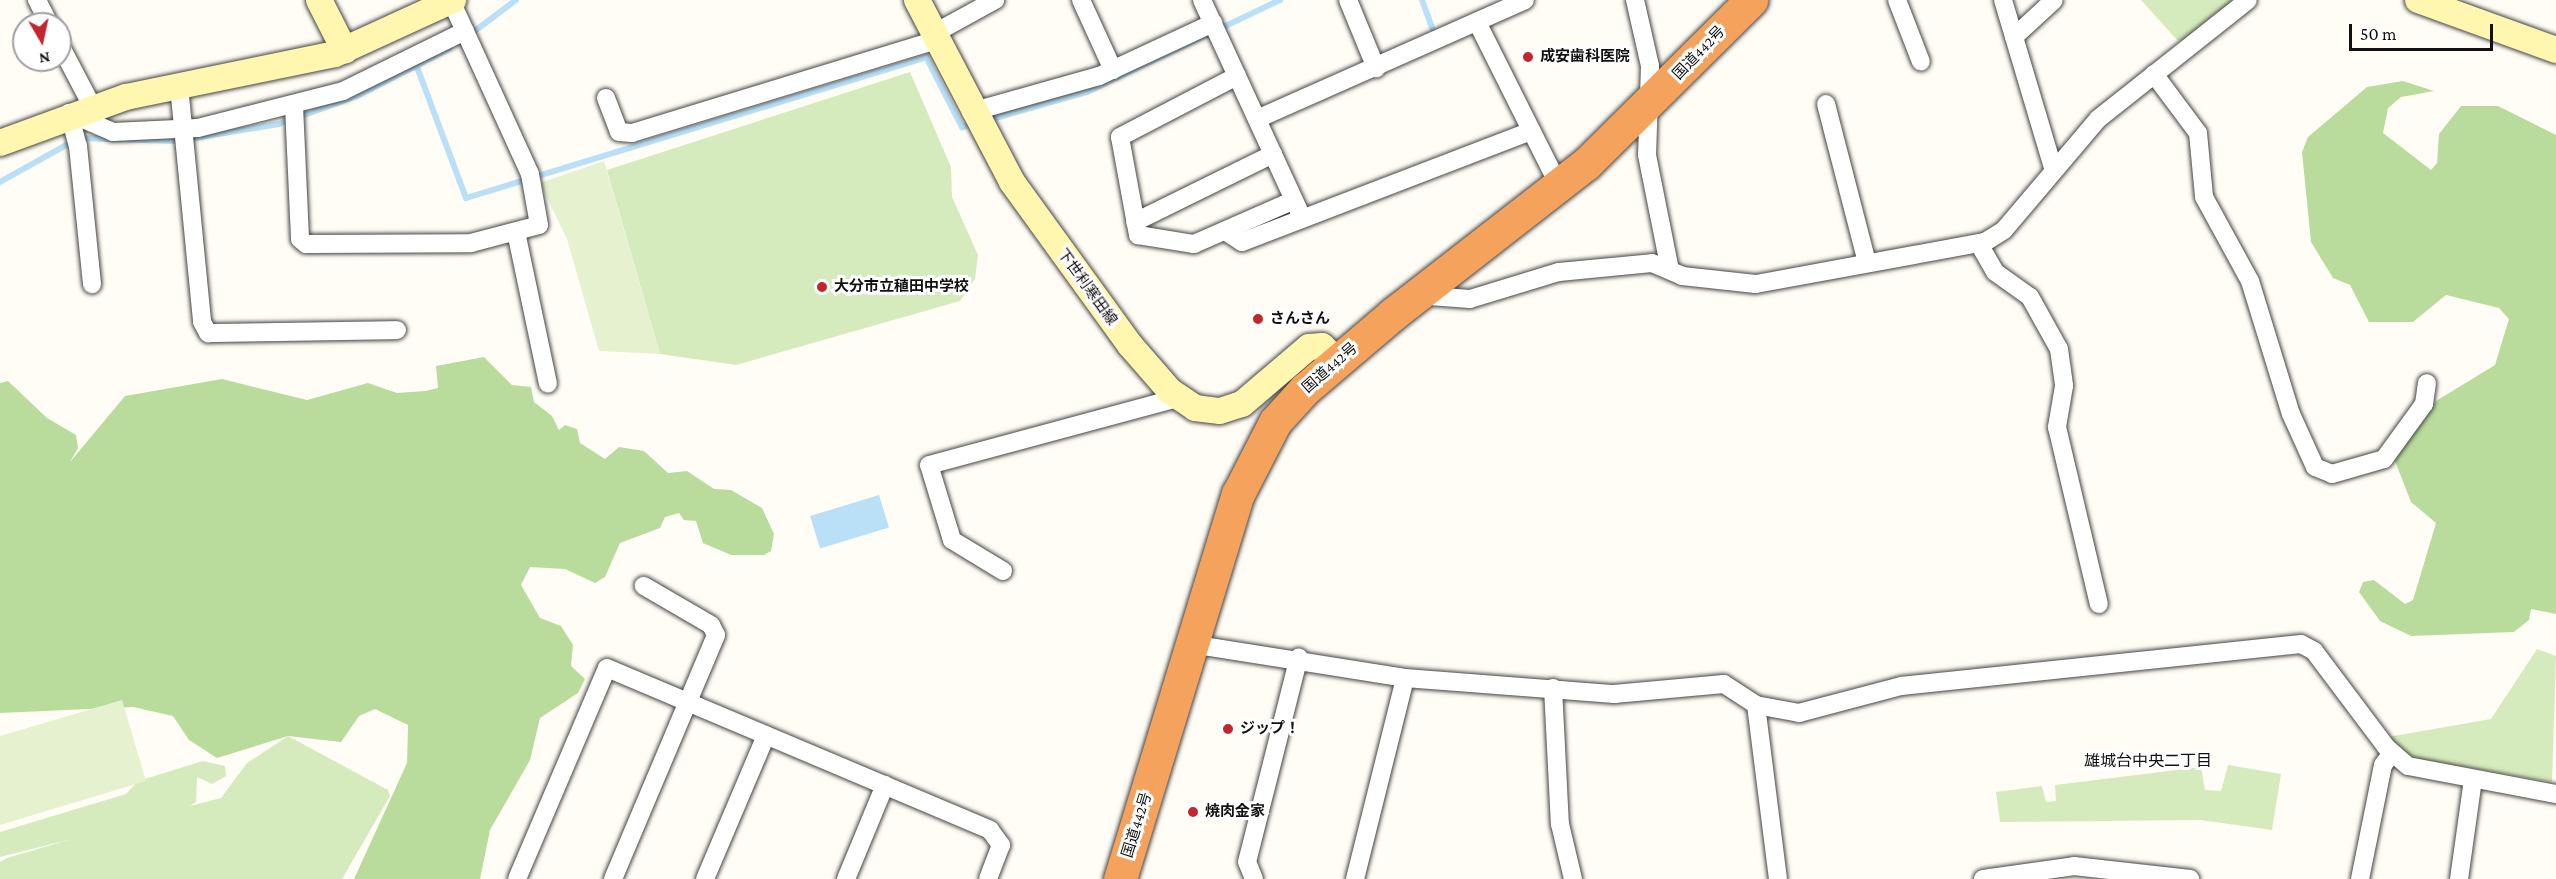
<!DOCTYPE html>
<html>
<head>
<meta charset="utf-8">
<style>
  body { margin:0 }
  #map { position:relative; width:2556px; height:879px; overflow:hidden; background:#fffdf5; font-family:"Crimson Pro","Noto Sans JP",serif }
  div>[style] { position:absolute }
  .green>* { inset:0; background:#d5ebbd }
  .forest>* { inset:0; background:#b9dc9c }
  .pitch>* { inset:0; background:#e6f2cf }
  .water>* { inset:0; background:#b9e0f7; transform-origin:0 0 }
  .stream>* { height:6px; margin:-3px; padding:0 3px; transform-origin:3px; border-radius:3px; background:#b9e0f7 }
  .roads { filter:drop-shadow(0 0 2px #444) drop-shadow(0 0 2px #444) }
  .street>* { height:18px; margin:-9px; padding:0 9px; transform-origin:9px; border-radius:9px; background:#fff }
  .secondary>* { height:26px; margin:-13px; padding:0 13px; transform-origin:13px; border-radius:13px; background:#fff6b0 }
  .highway>* { height:33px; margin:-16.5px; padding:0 16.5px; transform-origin:16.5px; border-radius:16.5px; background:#f5a25d }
  .dots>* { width:16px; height:16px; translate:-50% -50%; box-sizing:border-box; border:3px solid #fff; border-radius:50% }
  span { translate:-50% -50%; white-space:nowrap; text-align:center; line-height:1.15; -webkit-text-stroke:6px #fff; paint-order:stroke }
  .street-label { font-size:15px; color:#111 }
  .poi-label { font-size:15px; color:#111; font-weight:700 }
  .left { translate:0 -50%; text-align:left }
  .neighbourhood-label { font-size:16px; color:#111 }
  .north { position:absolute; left:12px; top:12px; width:60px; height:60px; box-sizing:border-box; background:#fff; border:2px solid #a0a0a0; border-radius:50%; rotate:171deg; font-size:16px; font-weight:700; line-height:24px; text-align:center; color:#111 }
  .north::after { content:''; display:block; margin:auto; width:21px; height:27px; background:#c4262e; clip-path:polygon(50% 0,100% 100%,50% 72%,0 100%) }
  .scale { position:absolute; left:2349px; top:24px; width:144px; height:27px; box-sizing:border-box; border:3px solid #111; border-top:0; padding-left:8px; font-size:18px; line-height:21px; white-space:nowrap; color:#111; -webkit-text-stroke:4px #fff; paint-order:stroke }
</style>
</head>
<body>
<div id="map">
  <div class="green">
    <div style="clip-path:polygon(2141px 0,2241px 0,2183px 41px,2177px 40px)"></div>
    <div style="clip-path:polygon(910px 72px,951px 167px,952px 197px,978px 255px,975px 279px,960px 301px,736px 365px,660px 354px,607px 170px)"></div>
    <div style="clip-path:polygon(2537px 649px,2556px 656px,2552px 782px,2408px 757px,2388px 737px,2491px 719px)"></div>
    <div style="clip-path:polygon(288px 736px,388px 790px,390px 796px,342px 879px,0 879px,0 862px,7px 858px,72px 839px,0 857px,0 832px,126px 794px,138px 781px,203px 761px,225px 766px,226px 776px,212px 784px,197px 777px,196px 802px,190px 806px,221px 798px,247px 763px)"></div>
    <div style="clip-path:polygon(2228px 765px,2281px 774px,2272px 830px,2200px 820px,2000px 822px,1996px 792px,2042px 786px,2046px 802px,2056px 801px,2055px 785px,2201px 767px,2205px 790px,2221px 791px)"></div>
  </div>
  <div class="forest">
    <div style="clip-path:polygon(2403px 81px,2434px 91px,2401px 97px,2388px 108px,2383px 133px,2431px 170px,2437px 163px,2439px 134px,2461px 106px,2498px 106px,2556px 135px,2556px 614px,2531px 609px,2529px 620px,2514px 632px,2411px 636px,2380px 621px,2359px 592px,2363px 582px,2374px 580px,2405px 604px,2413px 600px,2436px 523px,2411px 502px,2393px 456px,2436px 401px,2495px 365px,2509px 319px,2499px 308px,2446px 295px,2413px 322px,2369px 322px,2350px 285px,2333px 278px,2311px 242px,2302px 152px,2308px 137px,2367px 87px)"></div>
    <div style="clip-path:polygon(484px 357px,512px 385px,531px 387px,534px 402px,552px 416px,559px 430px,565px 425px,577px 429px,580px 443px,605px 459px,619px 447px,644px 451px,668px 473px,687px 471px,714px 489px,731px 490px,762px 508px,774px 534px,771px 551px,764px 555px,731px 555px,703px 543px,696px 521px,684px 520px,679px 513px,665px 517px,660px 528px,620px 543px,605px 577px,595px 583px,565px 569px,530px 567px,521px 585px,540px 618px,561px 626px,573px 645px,571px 666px,585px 679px,578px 693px,540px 718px,530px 760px,490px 830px,480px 879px,354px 879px,407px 763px,408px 725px,375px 709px,359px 716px,341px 742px,288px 736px,217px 758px,189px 740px,173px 716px,133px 707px,0 713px,0 383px,8px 381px,47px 418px,76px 435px,78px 448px,70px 462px,125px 396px,222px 379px,307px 400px,368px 383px,397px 393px,425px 391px,438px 388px,436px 366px)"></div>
  </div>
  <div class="pitch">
    <div style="clip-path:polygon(604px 161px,660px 354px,599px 351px,567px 239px,540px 183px)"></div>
    <div style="clip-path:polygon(122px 700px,146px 781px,0 825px,0 736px)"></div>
  </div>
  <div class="water">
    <div style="left:879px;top:495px;width:34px;height:72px;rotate:73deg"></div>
  </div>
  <div class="stream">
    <div style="left:1422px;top:0;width:30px;rotate:70deg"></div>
    <div style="left:468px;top:36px;width:60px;rotate:-36.9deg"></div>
    <div style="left:417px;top:67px;width:140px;rotate:69.5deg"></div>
    <div style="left:466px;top:198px;width:481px;rotate:-17deg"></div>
    <div style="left:926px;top:57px;width:79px;rotate:62.8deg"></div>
    <div style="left:962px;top:127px;width:13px;rotate:-13deg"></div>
    <div style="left:988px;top:120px;width:103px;rotate:-15.8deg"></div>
    <div style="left:1087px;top:92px;width:214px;rotate:-25.5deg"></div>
    <div style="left:0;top:182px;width:90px;rotate:-29.1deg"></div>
    <div style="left:79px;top:138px;width:97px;rotate:1.8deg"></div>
    <div style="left:176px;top:141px;width:104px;rotate:-9.4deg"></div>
    <div style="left:279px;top:124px;width:85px;rotate:-19.9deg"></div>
    <div style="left:359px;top:95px;width:102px;rotate:-27.3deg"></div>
  </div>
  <div class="roads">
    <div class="street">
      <div style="left:37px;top:0;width:27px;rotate:63deg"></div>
      <div style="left:1081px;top:0;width:77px;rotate:65.4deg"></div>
      <div style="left:1202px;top:0;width:232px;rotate:65.3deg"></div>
      <div style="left:1348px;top:0;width:74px;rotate:67.6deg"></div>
      <div style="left:1635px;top:0;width:68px;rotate:77.2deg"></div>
      <div style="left:1650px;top:66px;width:89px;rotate:91.9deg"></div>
      <div style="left:1647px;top:155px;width:117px;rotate:78.7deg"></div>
      <div style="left:1897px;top:0;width:66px;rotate:68.8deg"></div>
      <div style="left:2003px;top:0;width:175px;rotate:73.4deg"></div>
      <div style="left:1477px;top:22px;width:183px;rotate:63.4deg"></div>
      <div style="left:933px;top:34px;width:71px;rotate:-28.7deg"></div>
      <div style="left:2014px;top:37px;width:54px;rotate:-42.8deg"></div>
      <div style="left:60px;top:45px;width:69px;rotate:62.3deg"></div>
      <div style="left:2154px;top:74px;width:74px;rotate:53.3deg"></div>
      <div style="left:2198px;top:133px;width:64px;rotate:84.6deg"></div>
      <div style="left:2204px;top:197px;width:96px;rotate:61.3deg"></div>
      <div style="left:2250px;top:281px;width:139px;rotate:72.9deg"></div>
      <div style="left:2291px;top:414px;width:58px;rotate:65.6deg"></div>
      <div style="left:2315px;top:467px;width:18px;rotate:22deg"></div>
      <div style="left:2332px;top:474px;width:54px;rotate:-16.1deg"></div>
      <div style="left:2384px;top:459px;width:68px;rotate:-54deg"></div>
      <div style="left:2424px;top:404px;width:21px;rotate:-82deg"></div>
      <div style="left:1237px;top:76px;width:132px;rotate:152.5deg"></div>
      <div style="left:1120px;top:137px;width:100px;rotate:79.6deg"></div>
      <div style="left:1138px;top:235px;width:57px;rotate:9.1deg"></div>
      <div style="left:1194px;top:244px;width:109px;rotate:-23.7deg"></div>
      <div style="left:179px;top:86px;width:237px;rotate:84.4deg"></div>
      <div style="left:202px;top:322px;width:13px;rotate:61deg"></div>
      <div style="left:208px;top:333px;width:189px;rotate:-0.9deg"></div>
      <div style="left:606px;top:98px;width:36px;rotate:69deg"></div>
      <div style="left:619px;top:132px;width:13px;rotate:4deg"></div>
      <div style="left:632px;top:133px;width:318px;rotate:-17deg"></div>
      <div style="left:1826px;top:104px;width:164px;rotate:75.5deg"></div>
      <div style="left:294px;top:106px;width:133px;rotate:87.4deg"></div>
      <div style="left:300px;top:239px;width:8px;rotate:40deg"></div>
      <div style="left:306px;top:244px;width:165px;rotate:-0.3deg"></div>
      <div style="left:471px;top:243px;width:70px;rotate:-14.8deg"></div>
      <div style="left:539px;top:225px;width:52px;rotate:-100deg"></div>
      <div style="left:530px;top:174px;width:190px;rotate:-114.5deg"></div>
      <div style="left:971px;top:112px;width:133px;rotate:-15.7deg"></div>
      <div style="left:1099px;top:76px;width:126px;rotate:-24.9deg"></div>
      <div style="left:69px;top:113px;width:48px;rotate:23.4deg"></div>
      <div style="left:113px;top:132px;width:85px;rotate:-2.7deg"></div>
      <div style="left:198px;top:128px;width:150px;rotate:-14.3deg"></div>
      <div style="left:343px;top:91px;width:136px;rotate:-26.2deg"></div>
      <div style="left:69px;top:113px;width:34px;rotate:75deg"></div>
      <div style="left:78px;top:146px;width:139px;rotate:84.2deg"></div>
      <div style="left:1257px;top:119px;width:293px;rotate:-23.9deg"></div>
      <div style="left:1135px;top:222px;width:154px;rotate:-26.2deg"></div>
      <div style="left:1225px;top:231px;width:20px;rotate:33deg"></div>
      <div style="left:1242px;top:242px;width:310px;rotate:-21deg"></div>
      <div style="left:516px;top:232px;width:155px;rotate:78.1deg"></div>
      <div style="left:1979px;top:244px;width:32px;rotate:60deg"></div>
      <div style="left:1995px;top:272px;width:43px;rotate:35.5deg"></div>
      <div style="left:2030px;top:297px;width:60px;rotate:60.9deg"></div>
      <div style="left:2059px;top:349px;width:37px;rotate:82deg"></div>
      <div style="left:2064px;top:386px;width:42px;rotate:99.7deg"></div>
      <div style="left:2057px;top:427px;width:182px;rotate:76.7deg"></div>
      <div style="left:1416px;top:295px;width:54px;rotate:4.2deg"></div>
      <div style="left:1470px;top:299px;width:93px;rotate:-16.9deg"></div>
      <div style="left:1559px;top:272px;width:93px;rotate:-5.5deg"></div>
      <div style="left:1652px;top:263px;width:33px;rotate:23deg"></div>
      <div style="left:1682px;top:276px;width:74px;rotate:6.2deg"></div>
      <div style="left:1756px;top:284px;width:233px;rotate:-10.4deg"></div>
      <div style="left:1985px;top:242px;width:22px;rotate:-32deg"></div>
      <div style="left:2004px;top:230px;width:145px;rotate:-49.7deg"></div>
      <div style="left:2098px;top:119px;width:191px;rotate:-38.4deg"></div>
      <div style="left:1003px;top:571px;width:60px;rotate:-148.7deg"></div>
      <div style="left:952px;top:540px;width:78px;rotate:-107deg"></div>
      <div style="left:929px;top:465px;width:258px;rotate:-15.1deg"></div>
      <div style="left:1191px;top:644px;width:217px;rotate:9deg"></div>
      <div style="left:1405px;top:678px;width:210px;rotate:4.4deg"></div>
      <div style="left:1614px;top:694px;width:110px;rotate:-5.2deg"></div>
      <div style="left:1724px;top:684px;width:38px;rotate:33deg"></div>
      <div style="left:1756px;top:705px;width:175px;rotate:82.8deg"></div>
      <div style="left:1553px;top:688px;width:136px;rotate:87.1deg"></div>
      <div style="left:1560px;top:824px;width:57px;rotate:76.7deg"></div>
      <div style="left:1756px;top:705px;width:44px;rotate:10.5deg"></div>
      <div style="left:1799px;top:713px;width:106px;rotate:-14.8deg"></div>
      <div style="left:1901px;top:686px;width:402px;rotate:-6deg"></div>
      <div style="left:2301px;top:644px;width:15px;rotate:28deg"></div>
      <div style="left:2314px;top:651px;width:120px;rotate:53.1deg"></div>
      <div style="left:2386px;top:747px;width:29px;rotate:41deg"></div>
      <div style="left:2408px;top:766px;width:151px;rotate:10.7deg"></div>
      <div style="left:517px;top:879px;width:229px;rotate:-66.9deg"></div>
      <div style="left:607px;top:668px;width:416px;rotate:22.9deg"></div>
      <div style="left:990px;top:830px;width:19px;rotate:54deg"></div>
      <div style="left:1001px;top:845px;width:36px;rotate:111deg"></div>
      <div style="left:613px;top:879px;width:265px;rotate:-67.1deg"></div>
      <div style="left:716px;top:635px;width:11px;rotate:-117deg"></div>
      <div style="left:711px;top:625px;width:78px;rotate:-149.8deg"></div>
      <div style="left:705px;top:879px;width:156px;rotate:-67deg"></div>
      <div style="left:846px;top:879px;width:102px;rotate:-67.5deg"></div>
      <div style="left:1254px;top:879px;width:18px;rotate:-112deg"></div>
      <div style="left:1247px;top:862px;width:211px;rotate:-75.8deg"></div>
      <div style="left:1355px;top:879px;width:207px;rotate:-76deg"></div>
      <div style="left:1983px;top:879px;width:92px;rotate:-8.1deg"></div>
      <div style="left:2074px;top:866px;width:117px;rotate:6.4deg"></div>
      <div style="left:2360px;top:879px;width:116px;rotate:-78.6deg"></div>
      <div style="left:2383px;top:765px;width:15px;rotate:-53deg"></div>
      <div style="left:2459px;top:879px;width:100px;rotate:-82deg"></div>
    </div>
    <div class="secondary">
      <div style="left:319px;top:0;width:57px;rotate:63deg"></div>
      <div style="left:917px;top:0;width:205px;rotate:62.4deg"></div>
      <div style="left:1012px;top:182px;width:201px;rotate:54.1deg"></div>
      <div style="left:1130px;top:345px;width:61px;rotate:49deg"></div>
      <div style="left:1170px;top:391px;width:30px;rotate:34deg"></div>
      <div style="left:1195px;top:408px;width:25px;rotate:7deg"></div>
      <div style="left:1220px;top:411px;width:23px;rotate:-18deg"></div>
      <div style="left:1242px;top:404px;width:88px;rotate:-40.4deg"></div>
      <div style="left:1309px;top:347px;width:13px;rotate:-4deg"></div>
      <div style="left:1322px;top:346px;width:21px;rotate:45deg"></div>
      <div style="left:2418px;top:0;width:147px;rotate:19.9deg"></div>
      <div style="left:0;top:143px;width:134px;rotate:-20.1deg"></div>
      <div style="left:126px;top:97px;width:213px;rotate:-11.6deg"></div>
      <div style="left:335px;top:54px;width:130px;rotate:-24.6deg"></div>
    </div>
    <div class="highway">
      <div style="left:1120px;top:879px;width:403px;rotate:-73deg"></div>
      <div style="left:1238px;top:494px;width:81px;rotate:-62.8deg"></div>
      <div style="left:1275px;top:422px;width:45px;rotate:-47.7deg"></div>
      <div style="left:1305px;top:389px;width:116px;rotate:-40.4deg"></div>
      <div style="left:1393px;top:314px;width:244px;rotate:-37.9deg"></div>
      <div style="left:1586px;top:164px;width:233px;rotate:-44.8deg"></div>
    </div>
  </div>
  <div class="dots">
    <div style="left:1528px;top:57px;background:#c4262e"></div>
    <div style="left:822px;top:287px;background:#c4262e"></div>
    <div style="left:1258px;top:319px;background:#c4262e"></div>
    <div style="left:1228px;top:729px;background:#c4262e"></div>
    <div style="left:1193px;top:812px;background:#c4262e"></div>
  </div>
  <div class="street-label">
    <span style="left:1699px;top:53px;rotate:-46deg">国道442号</span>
    <span style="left:1087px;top:287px;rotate:54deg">下世利寒田線</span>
    <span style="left:1330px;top:368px;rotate:-41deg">国道442号</span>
    <span style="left:1137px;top:825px;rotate:-73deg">国道442号</span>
  </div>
  <div class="poi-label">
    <span class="left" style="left:1540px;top:57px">成安歯科医院</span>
    <span class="left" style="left:834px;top:287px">大分市立稙田中学校</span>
    <span class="left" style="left:1270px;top:319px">さんさん</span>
    <span class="left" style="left:1240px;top:729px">ジップ！</span>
    <span class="left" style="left:1205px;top:812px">焼肉金家</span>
  </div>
  <div class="neighbourhood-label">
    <span style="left:2148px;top:761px">雄城台中央二丁目</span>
  </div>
  <div class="north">N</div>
  <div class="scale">50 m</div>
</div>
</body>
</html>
